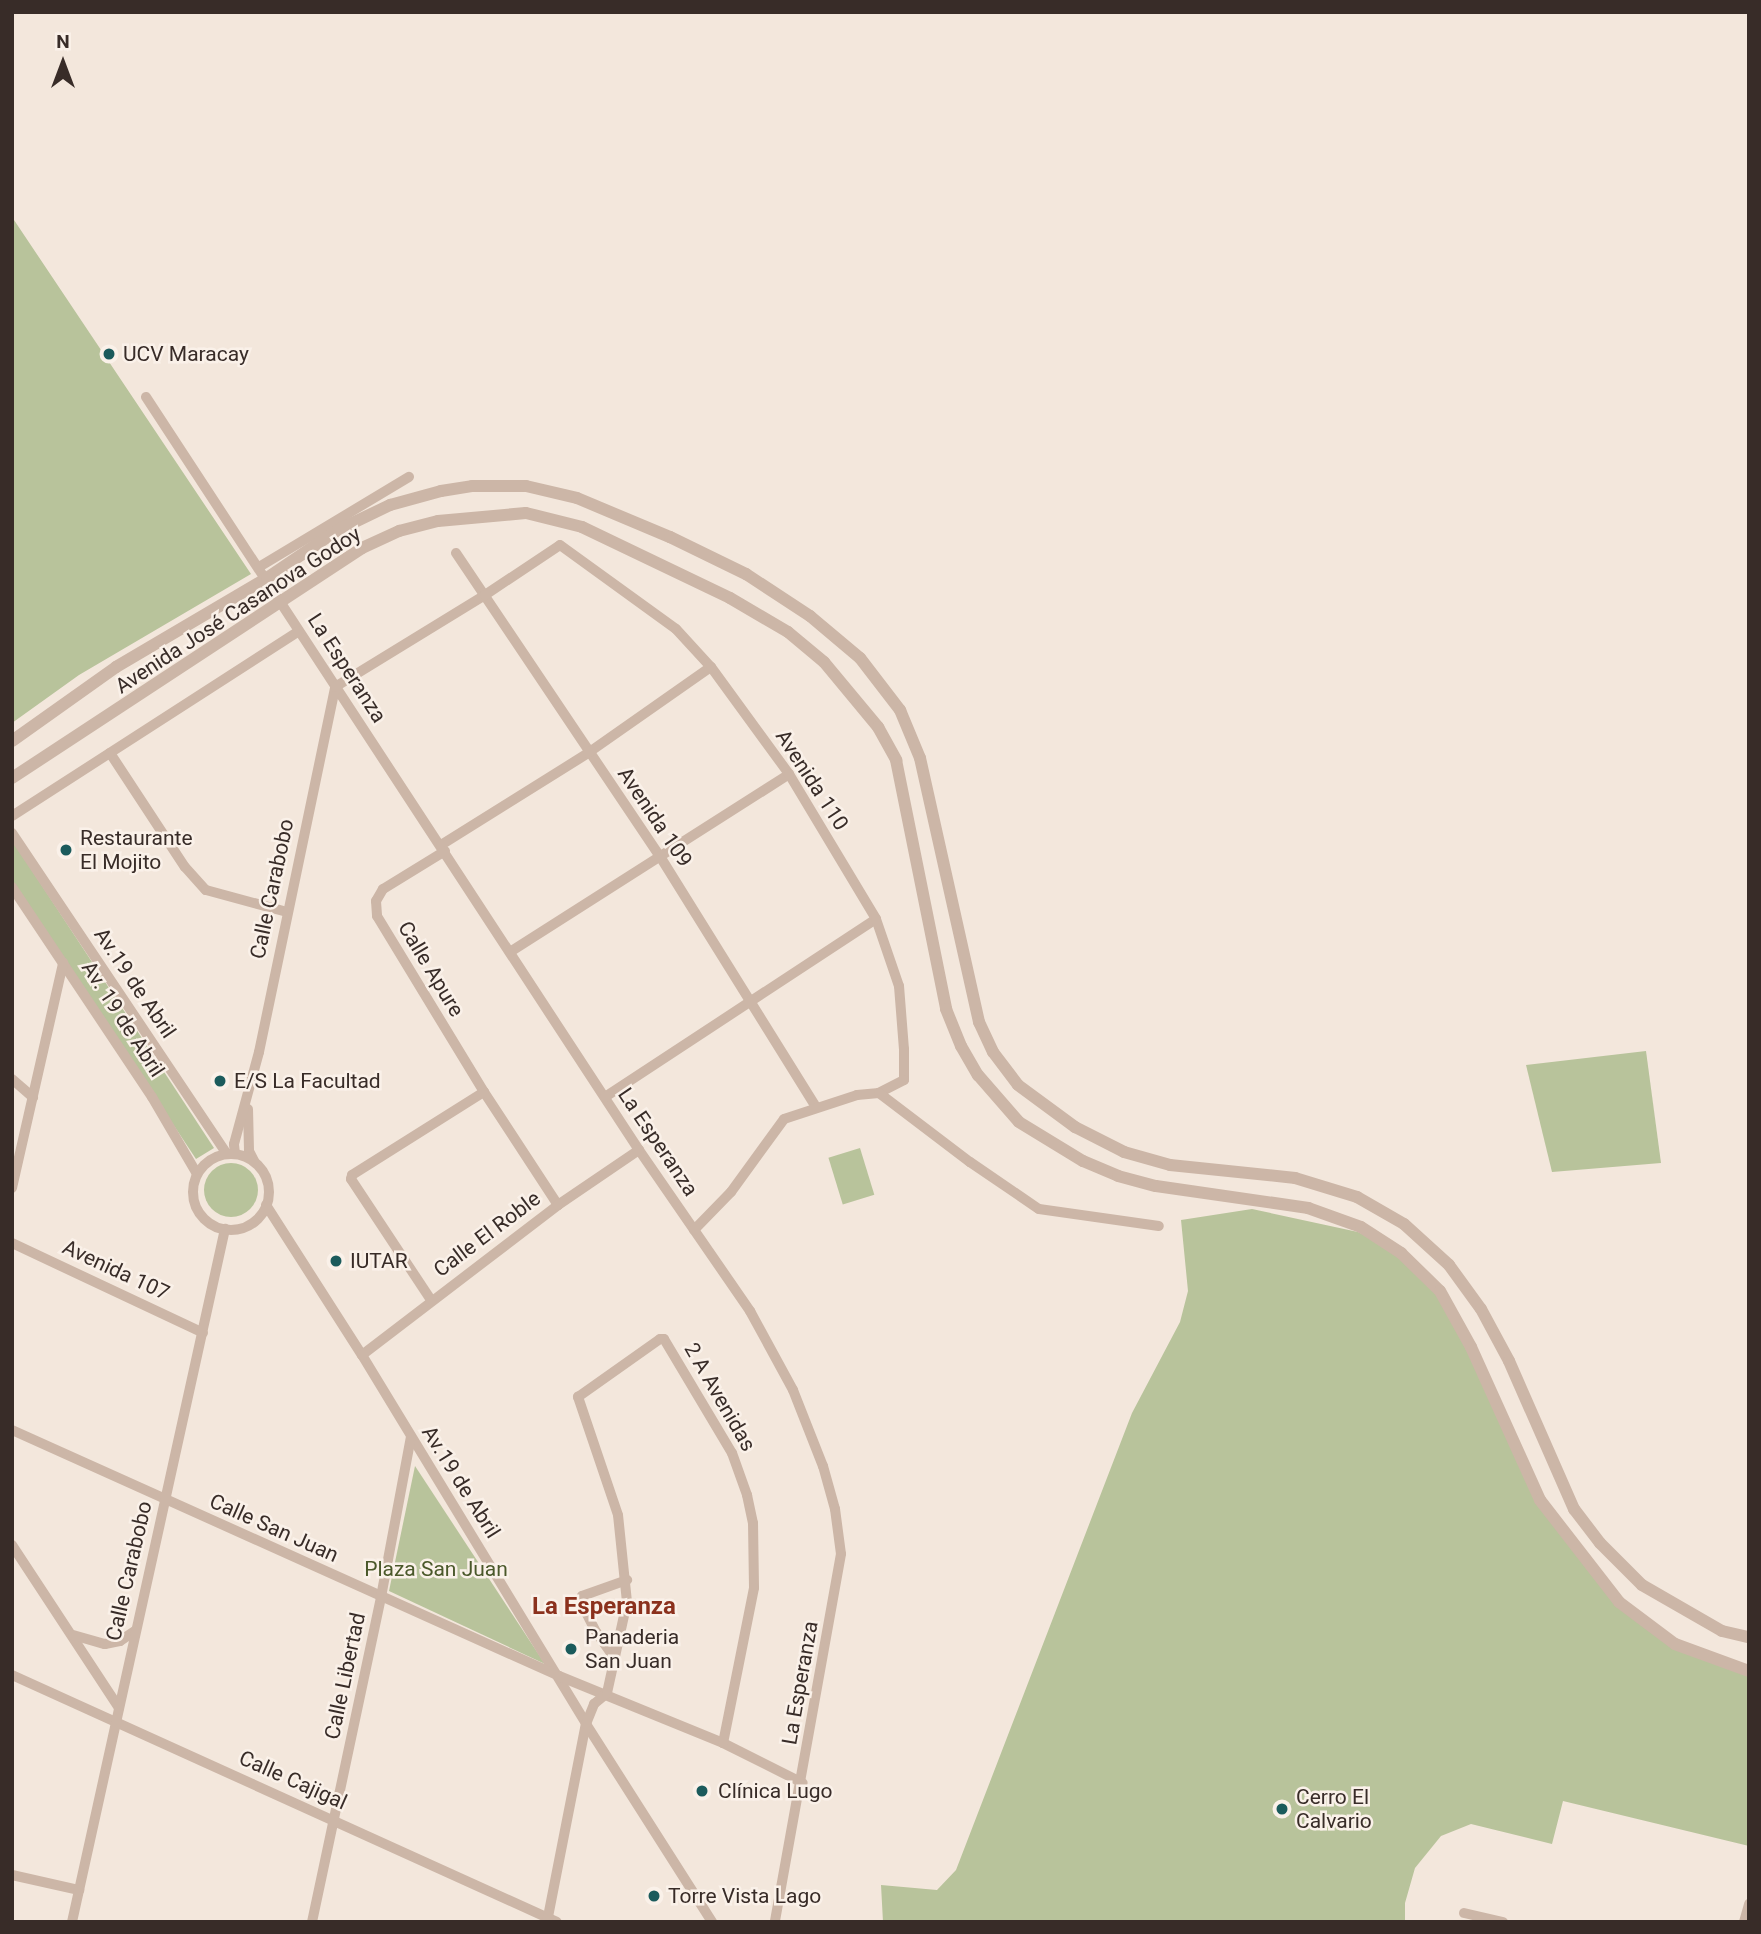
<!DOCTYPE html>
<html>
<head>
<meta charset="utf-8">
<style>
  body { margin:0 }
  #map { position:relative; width:1761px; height:1934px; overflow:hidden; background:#f3e7dc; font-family:Roboto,sans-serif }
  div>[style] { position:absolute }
  .green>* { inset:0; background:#b8c39b; transform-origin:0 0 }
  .round { border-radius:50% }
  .minor>* { height:10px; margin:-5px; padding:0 5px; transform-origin:5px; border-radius:5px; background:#ccb6a7 }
  .minor>.ring { margin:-5px; padding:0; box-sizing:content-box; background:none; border:10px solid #ccb6a7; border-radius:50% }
  .tertiary>* { height:12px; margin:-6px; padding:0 6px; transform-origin:6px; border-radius:6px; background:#ccb6a7 }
  .dots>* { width:19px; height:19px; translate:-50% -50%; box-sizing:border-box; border:4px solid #faf1e9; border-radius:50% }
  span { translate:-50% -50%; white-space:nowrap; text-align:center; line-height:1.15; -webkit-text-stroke:5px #faf1e9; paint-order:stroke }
  .poi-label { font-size:21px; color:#382c28 }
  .left { translate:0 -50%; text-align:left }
  .street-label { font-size:21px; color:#382c28 }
  .park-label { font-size:21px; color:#4a582a }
  .quarter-label { font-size:24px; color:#8b311d; font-weight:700 }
  .frame { position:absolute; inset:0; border:14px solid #382c28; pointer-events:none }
  .north { position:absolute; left:28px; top:28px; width:70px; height:70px; -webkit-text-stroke:5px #faf1e9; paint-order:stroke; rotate:0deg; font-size:19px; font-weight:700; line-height:28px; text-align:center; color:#382c28 }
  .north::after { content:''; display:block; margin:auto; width:24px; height:32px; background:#382c28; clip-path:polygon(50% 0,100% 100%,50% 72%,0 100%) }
</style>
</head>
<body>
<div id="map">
  <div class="green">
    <div style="clip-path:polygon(12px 217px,251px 574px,79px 675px,12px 723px)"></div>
    <div style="clip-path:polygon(12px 840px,214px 1148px,196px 1159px,12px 881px)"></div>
    <div style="clip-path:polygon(1646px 1051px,1661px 1163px,1552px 1172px,1526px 1065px)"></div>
    <div style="left:860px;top:1148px;width:49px;height:33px;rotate:73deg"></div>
    <div class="round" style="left:204px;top:1163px;width:54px;height:54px"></div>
    <div style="clip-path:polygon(1252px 1209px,1358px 1232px,1401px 1253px,1440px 1291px,1540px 1500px,1619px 1602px,1675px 1644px,1749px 1666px,1749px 1846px,1563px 1801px,1552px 1844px,1471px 1824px,1441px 1836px,1415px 1868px,1405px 1903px,1405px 1922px,883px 1922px,881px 1885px,937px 1890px,956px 1870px,1132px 1413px,1180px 1322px,1188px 1291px,1181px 1220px)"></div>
    <div style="clip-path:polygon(415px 1466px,545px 1664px,389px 1591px)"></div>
  </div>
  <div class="minor">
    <div style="left:146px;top:397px;width:900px;rotate:56.79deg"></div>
    <div style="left:639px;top:1150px;width:196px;rotate:55.4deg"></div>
    <div style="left:750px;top:1311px;width:90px;rotate:61.4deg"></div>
    <div style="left:793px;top:1390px;width:82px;rotate:68.5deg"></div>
    <div style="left:823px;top:1466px;width:45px;rotate:74.4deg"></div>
    <div style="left:835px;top:1509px;width:45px;rotate:82.4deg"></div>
    <div style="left:841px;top:1554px;width:374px;rotate:100.2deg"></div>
    <div style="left:456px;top:553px;width:367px;rotate:56.1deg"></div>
    <div style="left:661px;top:858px;width:293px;rotate:58.1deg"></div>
    <div style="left:259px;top:567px;width:175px;rotate:-31deg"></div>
    <div style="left:110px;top:753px;width:136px;rotate:56.7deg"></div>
    <div style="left:185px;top:867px;width:31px;rotate:48deg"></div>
    <div style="left:206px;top:890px;width:84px;rotate:15.2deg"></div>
    <div style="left:12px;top:816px;width:341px;rotate:-32.8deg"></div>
    <div style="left:12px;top:833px;width:386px;rotate:56.2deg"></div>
    <div style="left:441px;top:845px;width:173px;rotate:-32deg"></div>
    <div style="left:588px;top:753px;width:150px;rotate:-35deg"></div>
    <div style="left:445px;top:851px;width:73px;rotate:148.5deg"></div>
    <div style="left:383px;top:889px;width:14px;rotate:120deg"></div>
    <div style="left:376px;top:901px;width:15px;rotate:86deg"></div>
    <div style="left:377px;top:916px;width:206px;rotate:58.7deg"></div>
    <div style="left:484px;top:1092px;width:135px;rotate:56.8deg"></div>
    <div style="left:12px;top:887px;width:252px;rotate:56.3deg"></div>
    <div style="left:152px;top:1097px;width:89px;rotate:59.7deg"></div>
    <div style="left:510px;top:952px;width:331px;rotate:-32.5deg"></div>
    <div style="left:12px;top:1079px;width:28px;rotate:41deg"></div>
    <div style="left:605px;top:1097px;width:324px;rotate:-33.3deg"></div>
    <div style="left:248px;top:1109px;width:42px;rotate:88.6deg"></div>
    <div style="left:249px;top:1151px;width:11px;rotate:63deg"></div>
    <div style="left:235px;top:1154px;width:10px;rotate:-96deg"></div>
    <div style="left:234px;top:1144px;width:95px;rotate:-74.8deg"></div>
    <div style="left:259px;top:1052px;width:373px;rotate:-78.2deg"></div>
    <div style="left:335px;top:687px;width:176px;rotate:-31.5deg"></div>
    <div style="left:485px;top:595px;width:90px;rotate:-33.7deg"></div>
    <div style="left:560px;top:545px;width:143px;rotate:35.9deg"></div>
    <div style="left:676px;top:629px;width:52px;rotate:47.4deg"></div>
    <div style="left:711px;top:667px;width:132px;rotate:53.9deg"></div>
    <div style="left:789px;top:774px;width:169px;rotate:59deg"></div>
    <div style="left:876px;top:919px;width:71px;rotate:71.1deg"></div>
    <div style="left:899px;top:986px;width:63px;rotate:85.5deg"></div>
    <div style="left:904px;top:1049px;width:31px;rotate:90deg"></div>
    <div style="left:904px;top:1080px;width:28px;rotate:153deg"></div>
    <div class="ring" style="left:193px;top:1154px;width:66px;height:66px"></div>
    <div style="left:12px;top:1188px;width:231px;rotate:-77.2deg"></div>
    <div style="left:266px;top:1205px;width:178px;rotate:57.4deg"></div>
    <div style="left:362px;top:1355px;width:432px;rotate:58.7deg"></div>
    <div style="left:586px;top:1724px;width:235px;rotate:57.5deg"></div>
    <div style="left:694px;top:1230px;width:53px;rotate:-45.8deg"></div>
    <div style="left:731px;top:1192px;width:90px;rotate:-54deg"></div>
    <div style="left:784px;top:1119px;width:77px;rotate:-18.2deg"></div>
    <div style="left:857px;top:1095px;width:22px;rotate:-5deg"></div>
    <div style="left:879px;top:1093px;width:114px;rotate:37.2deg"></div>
    <div style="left:970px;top:1162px;width:83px;rotate:34.3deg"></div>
    <div style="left:1039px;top:1209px;width:121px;rotate:8.1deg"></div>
    <div style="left:12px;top:1243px;width:211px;rotate:25.2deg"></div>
    <div style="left:431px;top:1300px;width:145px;rotate:-123.5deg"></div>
    <div style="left:351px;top:1179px;width:4px;rotate:-76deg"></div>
    <div style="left:352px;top:1175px;width:156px;rotate:-32.2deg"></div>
    <div style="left:362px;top:1355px;width:247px;rotate:-37.4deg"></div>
    <div style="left:558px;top:1205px;width:98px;rotate:-34.2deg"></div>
    <div style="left:12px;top:1430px;width:600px;rotate:24.21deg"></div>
    <div style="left:559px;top:1676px;width:177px;rotate:22.2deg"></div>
    <div style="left:723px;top:1743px;width:89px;rotate:26.6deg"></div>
    <div style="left:12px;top:1545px;width:195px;rotate:56.7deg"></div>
    <div style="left:73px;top:1635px;width:33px;rotate:16deg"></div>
    <div style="left:105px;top:1644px;width:15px;rotate:-11deg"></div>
    <div style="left:120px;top:1641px;width:18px;rotate:-34deg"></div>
    <div style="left:615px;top:1659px;width:33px;rotate:-125deg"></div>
    <div style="left:596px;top:1632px;width:34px;rotate:-117deg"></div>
    <div style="left:581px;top:1602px;width:6px;rotate:-81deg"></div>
    <div style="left:582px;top:1596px;width:48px;rotate:-19.6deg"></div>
    <div style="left:12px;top:1675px;width:598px;rotate:24.38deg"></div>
    <div style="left:12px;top:1875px;width:69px;rotate:12.6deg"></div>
    <div style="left:1464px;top:1913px;width:40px;rotate:13deg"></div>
    <div style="left:72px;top:1922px;width:710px;rotate:-77.55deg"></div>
    <div style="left:312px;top:1922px;width:332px;rotate:-78deg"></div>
    <div style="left:381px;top:1597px;width:163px;rotate:-79.4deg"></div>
    <div style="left:547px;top:1922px;width:202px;rotate:-78.9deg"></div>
    <div style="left:586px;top:1724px;width:22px;rotate:-68deg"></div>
    <div style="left:594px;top:1704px;width:17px;rotate:-40deg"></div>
    <div style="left:607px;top:1693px;width:93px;rotate:-77.6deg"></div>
    <div style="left:627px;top:1602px;width:87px;rotate:-95.9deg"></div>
    <div style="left:618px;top:1515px;width:125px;rotate:-108.7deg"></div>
    <div style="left:578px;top:1397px;width:100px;rotate:-35.3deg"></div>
    <div style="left:660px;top:1339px;width:4px"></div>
    <div style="left:664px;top:1339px;width:133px;rotate:59.2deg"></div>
    <div style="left:732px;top:1453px;width:45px;rotate:70.3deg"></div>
    <div style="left:747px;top:1495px;width:29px;rotate:78deg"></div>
    <div style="left:753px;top:1523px;width:65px;rotate:89.1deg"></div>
    <div style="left:754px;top:1588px;width:158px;rotate:101.3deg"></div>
    <div style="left:1744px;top:1922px;width:19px;rotate:-74deg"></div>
  </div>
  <div class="tertiary">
    <div style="left:12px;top:741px;width:128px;rotate:-35.4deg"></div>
    <div style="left:116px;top:667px;width:175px;rotate:-30.5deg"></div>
    <div style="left:267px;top:578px;width:86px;rotate:-34.1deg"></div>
    <div style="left:338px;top:530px;width:58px;rotate:-25.7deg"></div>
    <div style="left:390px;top:505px;width:53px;rotate:-15.4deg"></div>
    <div style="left:441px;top:491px;width:31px;rotate:-9deg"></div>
    <div style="left:472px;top:486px;width:54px"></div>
    <div style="left:526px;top:486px;width:52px;rotate:13.2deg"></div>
    <div style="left:577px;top:498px;width:101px;rotate:22.8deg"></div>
    <div style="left:670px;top:537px;width:85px;rotate:26deg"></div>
    <div style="left:746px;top:574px;width:77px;rotate:33.3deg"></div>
    <div style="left:810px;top:616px;width:65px;rotate:40deg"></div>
    <div style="left:860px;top:658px;width:66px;rotate:52.4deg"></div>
    <div style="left:900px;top:710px;width:52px;rotate:67.4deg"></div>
    <div style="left:920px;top:758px;width:271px;rotate:77.4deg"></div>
    <div style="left:979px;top:1022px;width:33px;rotate:65deg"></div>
    <div style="left:993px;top:1052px;width:41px;rotate:52.9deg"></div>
    <div style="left:1018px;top:1085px;width:71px;rotate:36.4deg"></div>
    <div style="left:1075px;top:1127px;width:55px;rotate:27deg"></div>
    <div style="left:1124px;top:1152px;width:48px;rotate:15.8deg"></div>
    <div style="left:1170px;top:1165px;width:126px;rotate:5.9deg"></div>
    <div style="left:1295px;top:1178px;width:65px;rotate:17deg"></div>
    <div style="left:1357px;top:1197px;width:54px;rotate:29.9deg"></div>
    <div style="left:1404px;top:1224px;width:61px;rotate:42.3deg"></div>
    <div style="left:1449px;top:1265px;width:54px;rotate:54deg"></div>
    <div style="left:1481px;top:1309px;width:59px;rotate:61.7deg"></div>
    <div style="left:1509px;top:1361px;width:162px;rotate:66.3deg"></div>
    <div style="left:1574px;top:1509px;width:43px;rotate:52.6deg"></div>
    <div style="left:1600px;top:1543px;width:59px;rotate:45deg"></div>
    <div style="left:1642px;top:1585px;width:92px;rotate:29.9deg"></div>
    <div style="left:1722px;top:1631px;width:28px;rotate:13deg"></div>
    <div style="left:12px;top:778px;width:419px;rotate:-33.3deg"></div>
    <div style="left:362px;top:548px;width:41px;rotate:-24.7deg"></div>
    <div style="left:399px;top:531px;width:40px;rotate:-14.4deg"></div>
    <div style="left:438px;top:521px;width:88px;rotate:-5.2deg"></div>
    <div style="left:526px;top:513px;width:58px;rotate:14deg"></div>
    <div style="left:582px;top:527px;width:164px;rotate:25.6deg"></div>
    <div style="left:730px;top:598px;width:67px;rotate:30.4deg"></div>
    <div style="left:788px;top:632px;width:47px;rotate:39.8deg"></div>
    <div style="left:824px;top:662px;width:85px;rotate:50.3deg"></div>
    <div style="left:878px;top:727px;width:38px;rotate:61deg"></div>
    <div style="left:896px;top:760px;width:254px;rotate:78.6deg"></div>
    <div style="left:946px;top:1009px;width:40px;rotate:68deg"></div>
    <div style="left:961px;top:1046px;width:34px;rotate:60deg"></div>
    <div style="left:978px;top:1075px;width:62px;rotate:48.9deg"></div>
    <div style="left:1019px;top:1122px;width:75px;rotate:31.4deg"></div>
    <div style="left:1083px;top:1161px;width:38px;rotate:23deg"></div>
    <div style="left:1118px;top:1176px;width:39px;rotate:15deg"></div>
    <div style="left:1156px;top:1186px;width:154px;rotate:8.2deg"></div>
    <div style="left:1308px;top:1208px;width:56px;rotate:19.7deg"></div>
    <div style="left:1361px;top:1227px;width:48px;rotate:33deg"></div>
    <div style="left:1401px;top:1253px;width:54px;rotate:44.3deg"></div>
    <div style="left:1440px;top:1291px;width:64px;rotate:61deg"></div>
    <div style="left:1471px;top:1347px;width:168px;rotate:65.7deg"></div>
    <div style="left:1540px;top:1500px;width:129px;rotate:52.2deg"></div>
    <div style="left:1619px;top:1602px;width:70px;rotate:36.9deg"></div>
    <div style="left:1675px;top:1644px;width:79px;rotate:20deg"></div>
  </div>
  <div class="dots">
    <div style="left:109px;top:354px;background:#1b5b5c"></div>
    <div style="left:66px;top:850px;background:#1b5b5c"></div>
    <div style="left:220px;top:1081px;background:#1b5b5c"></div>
    <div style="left:336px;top:1261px;background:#1b5b5c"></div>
    <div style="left:571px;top:1649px;background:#1b5b5c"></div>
    <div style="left:702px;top:1791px;background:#1b5b5c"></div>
    <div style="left:1282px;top:1809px;background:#1b5b5c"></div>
    <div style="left:654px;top:1896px;background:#1b5b5c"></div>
  </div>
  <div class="poi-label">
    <span class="left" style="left:123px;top:354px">UCV Maracay</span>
    <span class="left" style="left:80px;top:850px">Restaurante<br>El Mojito</span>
    <span class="left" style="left:234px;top:1081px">E/S La Facultad</span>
    <span class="left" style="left:350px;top:1261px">IUTAR</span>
    <span class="left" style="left:585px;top:1649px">Panaderia<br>San Juan</span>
    <span class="left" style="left:718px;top:1791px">Clínica Lugo</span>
    <span class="left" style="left:1296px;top:1809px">Cerro El<br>Calvario</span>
    <span class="left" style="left:668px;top:1896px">Torre Vista Lago</span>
  </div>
  <div class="street-label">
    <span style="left:238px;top:610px;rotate:-33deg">Avenida José Casanova Godoy</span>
    <span style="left:347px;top:668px;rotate:57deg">La Esperanza</span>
    <span style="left:812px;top:780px;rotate:57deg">Avenida 110</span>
    <span style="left:655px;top:817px;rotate:56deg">Avenida 109</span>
    <span style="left:272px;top:889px;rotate:-78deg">Calle Carabobo</span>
    <span style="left:431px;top:969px;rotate:59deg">Calle Apure</span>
    <span style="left:135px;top:983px;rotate:56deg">Av.19 de Abril</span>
    <span style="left:123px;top:1019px;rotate:57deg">Av. 19 de Abril</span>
    <span style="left:658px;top:1142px;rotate:56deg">La Esperanza</span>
    <span style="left:487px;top:1234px;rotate:-37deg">Calle El Roble</span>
    <span style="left:116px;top:1270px;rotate:25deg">Avenida 107</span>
    <span style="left:720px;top:1397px;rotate:60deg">2 A Avenidas</span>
    <span style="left:461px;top:1482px;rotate:58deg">Av.19 de Abril</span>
    <span style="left:274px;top:1528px;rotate:24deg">Calle San Juan</span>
    <span style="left:129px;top:1571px;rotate:-77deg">Calle Carabobo</span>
    <span style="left:345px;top:1676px;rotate:-78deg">Calle Libertad</span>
    <span style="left:800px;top:1683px;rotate:-80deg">La Esperanza</span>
    <span style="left:293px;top:1780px;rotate:24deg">Calle Cajigal</span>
  </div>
  <div class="park-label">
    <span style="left:436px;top:1569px">Plaza San Juan</span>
  </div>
  <div class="quarter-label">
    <span style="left:604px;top:1607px">La Esperanza</span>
  </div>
  <div class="frame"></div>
  <div class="north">N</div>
</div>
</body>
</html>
